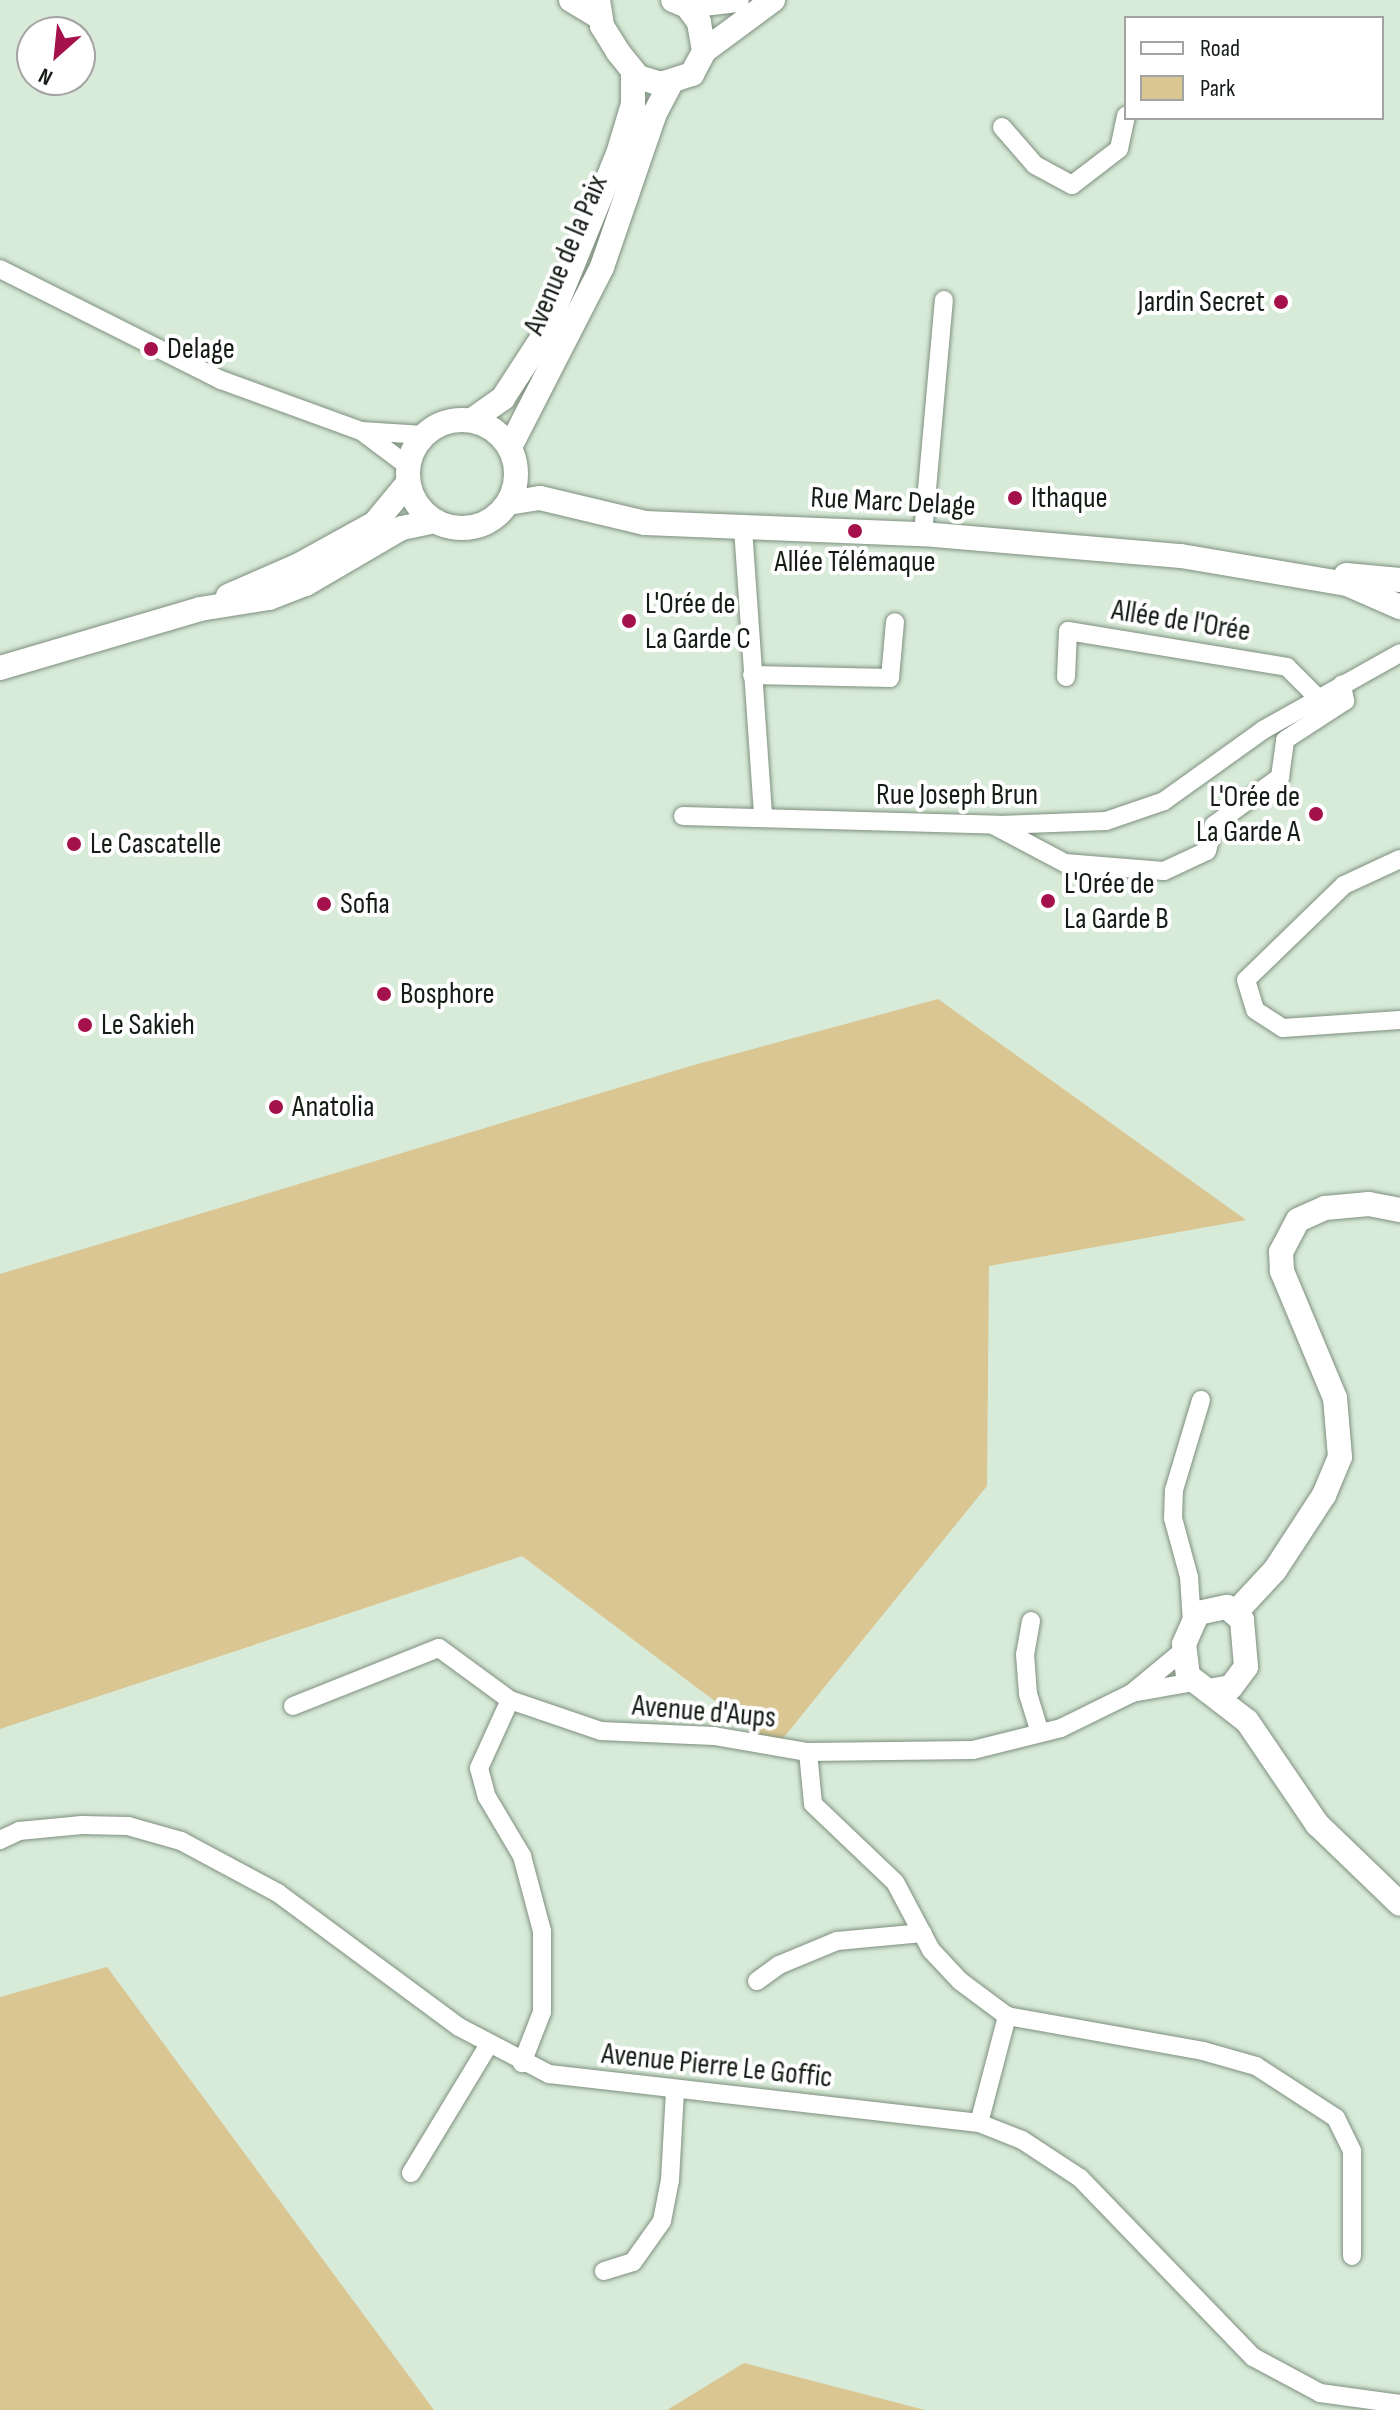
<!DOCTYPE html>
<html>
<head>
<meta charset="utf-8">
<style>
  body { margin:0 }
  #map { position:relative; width:1400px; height:2410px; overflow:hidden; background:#d8ead8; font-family:"Sofia Sans Condensed",sans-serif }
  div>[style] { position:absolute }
  .green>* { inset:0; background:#dac693 }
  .roads { filter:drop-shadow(0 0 2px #7e8f7e) drop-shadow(0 0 2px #7e8f7e) }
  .street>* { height:18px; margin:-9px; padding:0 9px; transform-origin:9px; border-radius:9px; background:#fff }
  .secondary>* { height:24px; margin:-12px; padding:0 12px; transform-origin:12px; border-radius:12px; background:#fff }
  .secondary>.ring { margin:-12px; padding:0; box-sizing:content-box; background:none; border:24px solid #fff; border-radius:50% }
  .dots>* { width:22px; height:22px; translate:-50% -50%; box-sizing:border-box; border:4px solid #fff; border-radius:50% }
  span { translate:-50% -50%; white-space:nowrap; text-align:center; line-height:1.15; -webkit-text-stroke:8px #fff; paint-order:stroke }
  .street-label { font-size:30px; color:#161c16 }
  .poi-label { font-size:30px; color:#161c16 }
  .right { translate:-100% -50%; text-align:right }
  .left { translate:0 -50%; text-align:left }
  .legend { position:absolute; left:1124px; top:16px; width:260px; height:104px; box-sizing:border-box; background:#fff; border:2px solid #a2a4a2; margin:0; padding:10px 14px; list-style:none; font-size:24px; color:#161c16 }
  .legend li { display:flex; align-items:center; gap:16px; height:40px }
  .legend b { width:40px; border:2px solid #a2a4a2 }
  .north { position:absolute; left:16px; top:16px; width:80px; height:80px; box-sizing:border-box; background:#fff; border:2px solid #a2a4a2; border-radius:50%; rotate:207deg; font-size:22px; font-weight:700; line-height:32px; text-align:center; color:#161c16 }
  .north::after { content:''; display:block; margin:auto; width:28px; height:36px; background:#a5114b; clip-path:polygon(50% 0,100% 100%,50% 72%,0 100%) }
</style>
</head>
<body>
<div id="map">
  <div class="green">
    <div style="clip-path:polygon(938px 999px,1246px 1220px,989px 1266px,987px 1486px,776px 1747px,522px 1556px,0 1729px,0 1274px,694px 1065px)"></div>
    <div style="clip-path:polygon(107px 1967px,434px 2410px,0 2410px,0 1997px)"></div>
    <div style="clip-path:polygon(744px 2363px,925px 2410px,926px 2410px,667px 2410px)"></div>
  </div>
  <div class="roads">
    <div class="street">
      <div style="left:1002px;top:127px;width:50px;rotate:49deg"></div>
      <div style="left:1035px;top:165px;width:42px;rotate:28.4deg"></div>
      <div style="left:1072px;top:185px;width:59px;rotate:-37.5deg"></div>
      <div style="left:1119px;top:149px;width:34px;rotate:-78deg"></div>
      <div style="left:0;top:269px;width:247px;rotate:26.7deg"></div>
      <div style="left:221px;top:380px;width:149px;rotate:20deg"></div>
      <div style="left:361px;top:431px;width:63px;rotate:3.6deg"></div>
      <div style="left:364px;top:433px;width:55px;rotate:36.9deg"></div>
      <div style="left:743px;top:528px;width:290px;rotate:86deg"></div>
      <div style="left:923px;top:534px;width:235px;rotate:-84.9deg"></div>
      <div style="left:752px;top:675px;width:138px;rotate:1.2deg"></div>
      <div style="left:890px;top:678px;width:56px;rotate:-84.9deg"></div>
      <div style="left:1066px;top:677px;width:46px;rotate:-87.5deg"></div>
      <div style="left:1068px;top:631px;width:222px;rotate:9.3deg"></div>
      <div style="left:1287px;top:667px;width:44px;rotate:45deg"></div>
      <div style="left:683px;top:816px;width:316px;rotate:1.6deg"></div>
      <div style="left:999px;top:825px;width:107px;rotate:-2.1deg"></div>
      <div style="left:1106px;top:821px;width:61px;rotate:-19deg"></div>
      <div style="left:1164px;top:801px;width:122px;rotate:-35.6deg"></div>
      <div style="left:1263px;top:730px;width:157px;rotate:-29.3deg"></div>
      <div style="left:995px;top:826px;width:79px;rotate:27.9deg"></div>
      <div style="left:1065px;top:863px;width:99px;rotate:4.6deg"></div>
      <div style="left:1164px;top:871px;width:47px;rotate:-24.9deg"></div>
      <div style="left:1207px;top:851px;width:27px;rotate:-75deg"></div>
      <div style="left:1214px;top:825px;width:82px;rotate:-36deg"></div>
      <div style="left:1280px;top:777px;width:37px;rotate:-82deg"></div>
      <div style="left:1285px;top:740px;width:72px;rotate:-33deg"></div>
      <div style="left:1345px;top:701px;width:17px;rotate:-100deg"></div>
      <div style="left:1400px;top:859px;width:62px;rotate:155.1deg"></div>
      <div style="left:1344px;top:885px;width:136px;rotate:135.9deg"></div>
      <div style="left:1246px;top:980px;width:31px;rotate:73deg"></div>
      <div style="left:1255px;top:1010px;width:33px;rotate:33deg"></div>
      <div style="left:1283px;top:1028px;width:117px;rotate:-3.9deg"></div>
      <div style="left:1031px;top:1621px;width:34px;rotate:100deg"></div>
      <div style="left:1025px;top:1654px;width:40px;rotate:85.7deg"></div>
      <div style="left:1028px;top:1694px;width:41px;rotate:72.9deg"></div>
      <div style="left:1192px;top:1623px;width:46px;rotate:-93.7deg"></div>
      <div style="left:1189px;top:1577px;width:61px;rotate:-105.2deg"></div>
      <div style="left:1173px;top:1518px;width:28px;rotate:-88deg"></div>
      <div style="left:1174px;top:1490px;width:94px;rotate:-73.3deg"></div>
      <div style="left:1132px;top:1693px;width:63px;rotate:-10.1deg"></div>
      <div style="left:510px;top:1700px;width:75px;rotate:114.5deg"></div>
      <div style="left:479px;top:1768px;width:30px;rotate:75deg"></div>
      <div style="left:487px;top:1797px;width:69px;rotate:59.3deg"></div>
      <div style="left:522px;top:1856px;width:78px;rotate:75.1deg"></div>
      <div style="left:542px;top:1931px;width:81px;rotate:90deg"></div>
      <div style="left:542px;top:2012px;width:55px;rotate:111.4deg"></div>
      <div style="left:293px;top:1706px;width:157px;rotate:-21.7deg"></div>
      <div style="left:439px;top:1648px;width:88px;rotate:36.2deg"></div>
      <div style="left:510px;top:1700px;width:96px;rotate:18.8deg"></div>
      <div style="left:601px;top:1731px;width:113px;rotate:2.5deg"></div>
      <div style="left:714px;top:1736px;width:95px;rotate:9.7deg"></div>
      <div style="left:808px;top:1752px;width:165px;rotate:-0.7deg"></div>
      <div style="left:973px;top:1750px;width:91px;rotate:-14deg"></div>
      <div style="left:1061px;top:1728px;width:79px;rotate:-26.2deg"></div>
      <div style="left:1132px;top:1693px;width:67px;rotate:-39.6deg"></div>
      <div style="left:808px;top:1752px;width:52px;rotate:84.5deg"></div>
      <div style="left:813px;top:1804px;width:113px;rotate:43.6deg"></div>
      <div style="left:895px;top:1882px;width:77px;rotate:62.1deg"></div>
      <div style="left:931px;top:1950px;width:42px;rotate:46.9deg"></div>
      <div style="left:960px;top:1981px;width:59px;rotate:36.7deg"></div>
      <div style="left:1007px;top:2016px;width:199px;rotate:10.1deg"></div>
      <div style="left:1203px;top:2051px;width:55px;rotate:15.8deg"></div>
      <div style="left:1256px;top:2066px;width:95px;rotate:33deg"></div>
      <div style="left:1336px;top:2118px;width:37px;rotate:64deg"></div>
      <div style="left:1352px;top:2151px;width:105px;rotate:90deg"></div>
      <div style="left:0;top:1840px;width:21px;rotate:-25deg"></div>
      <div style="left:19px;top:1831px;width:63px;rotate:-5.4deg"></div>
      <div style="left:82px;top:1825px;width:46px;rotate:1.2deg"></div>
      <div style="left:128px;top:1826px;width:55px;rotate:15.8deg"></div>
      <div style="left:181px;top:1841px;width:110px;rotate:28.2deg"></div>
      <div style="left:278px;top:1893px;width:225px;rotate:36.5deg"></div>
      <div style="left:459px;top:2027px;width:102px;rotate:27.6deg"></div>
      <div style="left:549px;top:2074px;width:433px;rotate:6.5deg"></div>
      <div style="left:979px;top:2123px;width:46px;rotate:21.6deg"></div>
      <div style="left:1022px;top:2140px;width:69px;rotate:33.2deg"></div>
      <div style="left:1080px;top:2178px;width:249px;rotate:46deg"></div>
      <div style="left:1253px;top:2357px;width:76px;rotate:28.2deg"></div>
      <div style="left:1320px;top:2393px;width:81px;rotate:7.8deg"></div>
      <div style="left:757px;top:1981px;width:27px;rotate:-36deg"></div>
      <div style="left:779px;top:1965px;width:63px;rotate:-22.5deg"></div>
      <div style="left:837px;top:1941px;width:86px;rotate:-5.3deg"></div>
      <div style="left:979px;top:2123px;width:111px;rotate:-75.3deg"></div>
      <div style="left:411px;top:2173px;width:151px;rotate:-58.8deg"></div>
      <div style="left:604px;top:2271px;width:30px;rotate:-17deg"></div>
      <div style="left:633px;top:2262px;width:50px;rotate:-54.7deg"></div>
      <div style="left:662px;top:2221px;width:42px;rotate:-79deg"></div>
      <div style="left:670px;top:2180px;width:89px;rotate:-86.8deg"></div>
    </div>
    <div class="secondary">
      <div style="left:571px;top:0;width:33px;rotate:31deg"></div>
      <div style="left:598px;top:0;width:26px;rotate:81deg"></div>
      <div style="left:602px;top:26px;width:31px;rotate:58deg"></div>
      <div style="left:618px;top:52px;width:32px;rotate:51deg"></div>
      <div style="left:638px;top:77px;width:24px;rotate:17deg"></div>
      <div style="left:661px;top:84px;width:33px;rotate:-18deg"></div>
      <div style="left:692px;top:74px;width:26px;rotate:-62deg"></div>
      <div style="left:704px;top:51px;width:29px;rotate:-100deg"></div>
      <div style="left:699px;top:22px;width:20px;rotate:-127deg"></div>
      <div style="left:687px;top:6px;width:15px;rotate:-157deg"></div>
      <div style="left:687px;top:6px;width:50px;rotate:-6.8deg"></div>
      <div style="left:704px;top:51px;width:86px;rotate:-36.5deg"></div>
      <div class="ring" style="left:408px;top:420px;width:84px;height:84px"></div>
      <div style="left:472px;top:420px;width:38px;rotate:-35deg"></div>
      <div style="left:503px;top:398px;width:75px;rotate:-56.9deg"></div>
      <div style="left:544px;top:335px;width:196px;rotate:-67.8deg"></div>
      <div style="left:618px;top:154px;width:52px;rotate:-73.3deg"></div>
      <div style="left:633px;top:104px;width:32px;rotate:-90deg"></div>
      <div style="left:510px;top:447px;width:202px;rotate:-62.9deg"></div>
      <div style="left:602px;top:267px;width:163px;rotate:-71deg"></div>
      <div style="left:655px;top:113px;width:34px;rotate:-62deg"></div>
      <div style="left:508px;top:503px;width:32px;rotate:-9deg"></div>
      <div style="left:540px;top:498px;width:108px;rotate:13.4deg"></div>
      <div style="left:645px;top:523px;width:278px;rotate:2.3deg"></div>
      <div style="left:923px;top:534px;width:259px;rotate:4.9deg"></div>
      <div style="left:1181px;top:556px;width:168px;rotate:9.6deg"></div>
      <div style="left:1347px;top:584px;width:58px;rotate:23.5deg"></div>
      <div style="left:1346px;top:575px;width:54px;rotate:5.3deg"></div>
      <div style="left:228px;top:596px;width:77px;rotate:-23.6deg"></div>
      <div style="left:299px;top:565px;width:87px;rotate:-28.9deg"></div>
      <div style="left:375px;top:523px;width:52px;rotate:-50.5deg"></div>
      <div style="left:0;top:668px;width:209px;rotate:-16.4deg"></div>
      <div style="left:200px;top:609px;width:70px;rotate:-9.1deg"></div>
      <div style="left:269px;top:598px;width:40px;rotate:-21deg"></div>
      <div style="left:306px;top:584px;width:111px;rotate:-30.3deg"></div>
      <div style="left:402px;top:528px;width:34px;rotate:-12deg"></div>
      <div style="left:1227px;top:1607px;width:20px;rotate:41deg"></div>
      <div style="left:1242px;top:1620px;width:47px;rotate:85.1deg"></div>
      <div style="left:1246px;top:1667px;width:25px;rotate:127deg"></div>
      <div style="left:1231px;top:1687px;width:23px;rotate:170deg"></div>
      <div style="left:1208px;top:1691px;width:25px;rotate:-143deg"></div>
      <div style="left:1188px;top:1676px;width:32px;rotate:-97deg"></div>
      <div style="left:1184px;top:1644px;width:34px;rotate:-66deg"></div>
      <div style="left:1198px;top:1613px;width:30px;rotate:-12deg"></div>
      <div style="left:1236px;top:1612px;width:57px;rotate:-47.1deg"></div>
      <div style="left:1275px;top:1570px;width:90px;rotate:-56.8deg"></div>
      <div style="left:1324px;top:1495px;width:41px;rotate:-67.2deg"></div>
      <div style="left:1340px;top:1457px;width:59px;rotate:-94.8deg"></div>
      <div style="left:1335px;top:1398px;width:138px;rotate:-112.7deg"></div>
      <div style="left:1282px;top:1271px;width:19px;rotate:-93deg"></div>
      <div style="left:1281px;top:1252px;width:36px;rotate:-62deg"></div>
      <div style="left:1298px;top:1220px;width:30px;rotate:-24deg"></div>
      <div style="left:1325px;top:1208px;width:44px;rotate:-5.2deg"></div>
      <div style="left:1369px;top:1204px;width:32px;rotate:11deg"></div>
      <div style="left:1208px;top:1691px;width:49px;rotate:37.6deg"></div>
      <div style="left:1247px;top:1721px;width:125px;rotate:55.8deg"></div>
      <div style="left:1317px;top:1824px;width:115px;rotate:43.9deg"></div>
    </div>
  </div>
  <div class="dots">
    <div style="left:1281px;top:302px;background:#a5114b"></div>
    <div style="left:151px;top:349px;background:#a5114b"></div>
    <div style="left:1015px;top:498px;background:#a5114b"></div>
    <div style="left:855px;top:531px;background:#a5114b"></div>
    <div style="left:629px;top:621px;background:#a5114b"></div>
    <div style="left:1316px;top:814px;background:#a5114b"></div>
    <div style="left:74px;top:844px;background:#a5114b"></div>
    <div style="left:1048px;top:901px;background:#a5114b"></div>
    <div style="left:324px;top:904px;background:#a5114b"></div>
    <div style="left:384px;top:994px;background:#a5114b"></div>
    <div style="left:85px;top:1025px;background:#a5114b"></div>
    <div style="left:276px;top:1107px;background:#a5114b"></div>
  </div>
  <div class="street-label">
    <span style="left:566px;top:255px;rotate:-67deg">Avenue de la Paix</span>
    <span style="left:893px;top:502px;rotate:3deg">Rue Marc Delage</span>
    <span style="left:1181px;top:621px;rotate:9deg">Allée de l'Orée</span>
    <span style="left:957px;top:795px">Rue Joseph Brun</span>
    <span style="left:704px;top:1712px;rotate:5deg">Avenue d'Aups</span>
    <span style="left:717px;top:2066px;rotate:6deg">Avenue Pierre Le Goffic</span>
  </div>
  <div class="poi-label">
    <span class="right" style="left:1265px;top:302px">Jardin Secret</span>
    <span class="left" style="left:167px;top:349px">Delage</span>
    <span class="left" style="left:1031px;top:498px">Ithaque</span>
    <span style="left:855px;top:562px">Allée Télémaque</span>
    <span class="left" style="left:645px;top:621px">L'Orée de<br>La Garde C</span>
    <span class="right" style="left:1300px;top:814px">L'Orée de<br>La Garde A</span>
    <span class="left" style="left:90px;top:844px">Le Cascatelle</span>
    <span class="left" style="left:1064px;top:901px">L'Orée de<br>La Garde B</span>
    <span class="left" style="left:340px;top:904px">Sofia</span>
    <span class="left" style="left:400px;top:994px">Bosphore</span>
    <span class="left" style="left:101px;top:1025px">Le Sakieh</span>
    <span class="left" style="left:292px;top:1107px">Anatolia</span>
  </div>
  <ul class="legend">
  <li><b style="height:10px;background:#fff"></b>Road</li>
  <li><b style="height:22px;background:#dac693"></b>Park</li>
  </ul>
  <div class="north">N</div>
</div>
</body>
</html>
